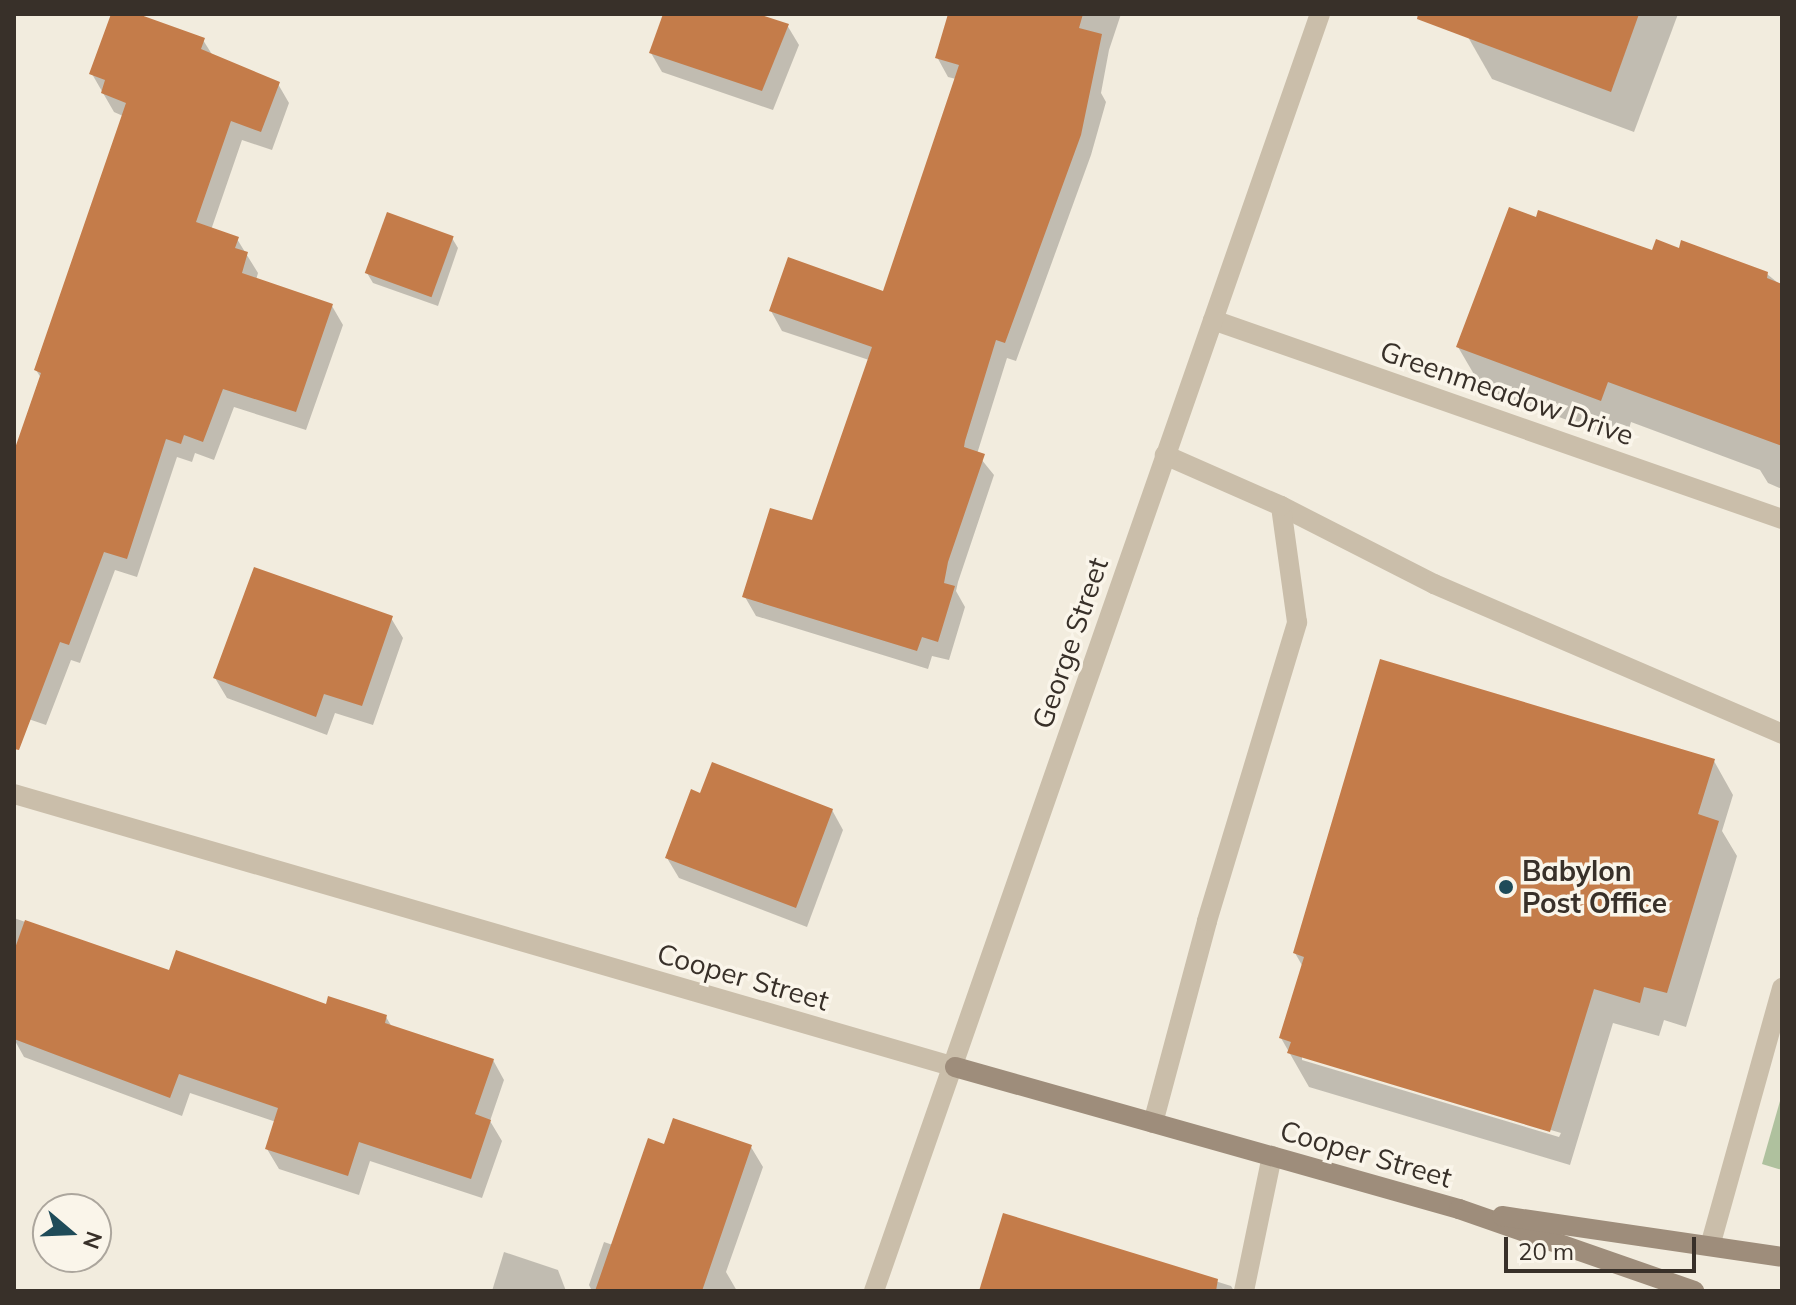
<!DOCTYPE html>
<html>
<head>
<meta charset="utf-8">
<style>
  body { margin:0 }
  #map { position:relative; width:1796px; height:1305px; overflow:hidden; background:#f2ecde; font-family:Mulish,sans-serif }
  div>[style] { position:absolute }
  .green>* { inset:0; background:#afc19e }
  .shadow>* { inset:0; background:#0003 }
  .building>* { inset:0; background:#c47c4a; transform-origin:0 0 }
  .lane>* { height:20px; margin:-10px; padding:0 10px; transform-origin:10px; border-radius:10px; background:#cabeaa }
  .street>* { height:20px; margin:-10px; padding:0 10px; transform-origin:10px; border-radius:10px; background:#cabeaa }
  .secondary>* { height:20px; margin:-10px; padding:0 10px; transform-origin:10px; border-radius:10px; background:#9e8d7b }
  .dots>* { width:22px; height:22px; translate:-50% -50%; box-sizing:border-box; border:4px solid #faf5ea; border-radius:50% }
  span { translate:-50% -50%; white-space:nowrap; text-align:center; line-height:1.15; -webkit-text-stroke:7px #faf5ea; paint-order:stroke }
  .street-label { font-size:28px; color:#383029 }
  .poi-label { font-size:28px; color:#383029; font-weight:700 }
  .left { translate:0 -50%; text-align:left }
  .frame { position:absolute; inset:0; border:16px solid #383029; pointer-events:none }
  .north { position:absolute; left:32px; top:1193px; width:80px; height:80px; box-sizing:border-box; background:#faf5ea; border:2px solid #aca69d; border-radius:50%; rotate:109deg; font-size:22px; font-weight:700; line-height:32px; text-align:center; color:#383029 }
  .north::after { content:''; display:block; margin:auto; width:28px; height:36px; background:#1f4b59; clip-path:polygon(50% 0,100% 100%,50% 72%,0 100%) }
  .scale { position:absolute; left:1504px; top:1237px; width:192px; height:36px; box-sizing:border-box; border:4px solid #383029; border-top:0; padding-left:10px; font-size:24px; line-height:28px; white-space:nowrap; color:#383029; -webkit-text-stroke:6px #faf5ea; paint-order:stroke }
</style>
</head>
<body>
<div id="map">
  <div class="green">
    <div style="clip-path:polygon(1782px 1094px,1782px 1170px,1762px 1164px)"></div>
  </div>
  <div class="shadow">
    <div style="clip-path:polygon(113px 14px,133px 14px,203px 40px,213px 56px,278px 84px,289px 103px,272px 150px,242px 140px,211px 230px,237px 239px,258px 273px,256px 280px,332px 306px,343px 325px,306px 430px,234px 407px,214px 460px,195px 453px,192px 462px,177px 457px,137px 577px,115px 570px,80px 663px,71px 660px,46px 725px,14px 714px,14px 457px,41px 378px,36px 370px,123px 116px,114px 112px,92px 74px)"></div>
    <div style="clip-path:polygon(666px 14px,752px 14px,787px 25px,799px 45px,773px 110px,662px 72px,651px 53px)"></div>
    <div style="clip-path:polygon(950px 14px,1121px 14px,1109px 50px,1101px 93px,1106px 102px,1091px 155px,1016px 361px,1007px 358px,977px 454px,994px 475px,958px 582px,956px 591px,965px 607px,949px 660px,932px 656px,928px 669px,756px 616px,745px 597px,813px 523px,869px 360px,782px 331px,771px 311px,884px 294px,956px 79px,948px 77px,937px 57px)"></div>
    <div style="clip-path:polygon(1476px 14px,1678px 14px,1634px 132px,1492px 79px,1468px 37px)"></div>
    <div style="clip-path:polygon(452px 238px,458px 248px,438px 306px,373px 283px,367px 273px)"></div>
    <div style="clip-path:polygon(1680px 250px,1767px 274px,1782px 286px,1782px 489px,1768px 483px,1760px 470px,1631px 422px,1625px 442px,1482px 388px,1458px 347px,1653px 253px)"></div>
    <div style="clip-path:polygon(391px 618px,403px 638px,373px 725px,335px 713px,327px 735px,227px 698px,215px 678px)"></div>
    <div style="clip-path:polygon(evenodd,1714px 761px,1733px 795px,1722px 831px,1737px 856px,1686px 1027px,1664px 1020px,1659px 1036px,1613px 1023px,1570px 1165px,1309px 1087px,1281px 1038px,1303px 967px,1295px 953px,1714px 761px,1302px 1056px,1561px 1133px,1559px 1137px,1302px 1060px,1302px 1056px)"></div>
    <div style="clip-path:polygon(701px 795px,832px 810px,843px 830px,807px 927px,679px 878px,667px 858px)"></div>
    <div style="clip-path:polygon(14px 918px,170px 973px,386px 1017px,392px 1027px,493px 1060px,504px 1080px,490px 1121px,502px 1141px,482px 1198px,370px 1161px,359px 1195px,279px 1169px,267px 1149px,276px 1122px,190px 1093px,182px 1116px,24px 1057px,14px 1039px)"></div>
    <div style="clip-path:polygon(665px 1146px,751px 1147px,763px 1167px,726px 1272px,737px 1291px,592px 1291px,589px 1285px,604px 1242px,613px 1245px)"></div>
    <div style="clip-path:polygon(1005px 1215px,1231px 1286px,1234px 1291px,981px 1291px)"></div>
    <div style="clip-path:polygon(504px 1252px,558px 1270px,566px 1291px,492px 1291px)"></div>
  </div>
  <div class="building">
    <div style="clip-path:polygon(111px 14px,138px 14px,205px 38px,201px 49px,280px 82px,261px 132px,231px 121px,196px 222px,239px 237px,235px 248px,248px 252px,242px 273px,333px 304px,296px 412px,223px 389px,203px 442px,184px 435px,181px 444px,166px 439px,127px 559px,104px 552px,69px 645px,60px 642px,19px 750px,14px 749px,14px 451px,41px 373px,34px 370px,126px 103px,101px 93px,105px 80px,89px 74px)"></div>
    <div style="clip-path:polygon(663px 14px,758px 14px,789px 24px,762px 91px,649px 53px)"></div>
    <div style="clip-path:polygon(948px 14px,1083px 14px,1079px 28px,1102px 34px,1081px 135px,1005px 343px,996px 340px,965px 441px,964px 447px,985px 454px,948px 562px,944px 583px,955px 586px,938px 642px,922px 637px,917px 651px,742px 597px,770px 508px,812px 520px,872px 347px,769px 311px,788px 257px,883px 291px,959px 65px,935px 58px)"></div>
    <div style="clip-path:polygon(1418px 14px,1639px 14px,1611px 92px,1417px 19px)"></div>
    <div style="clip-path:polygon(1509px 207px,1536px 217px,1538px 210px,1652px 250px,1656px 239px,1679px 248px,1681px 240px,1768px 272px,1767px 278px,1782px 284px,1782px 446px,1608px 382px,1601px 401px,1456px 347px)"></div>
    <div style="left:387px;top:212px;width:71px;height:65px;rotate:20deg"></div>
    <div style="clip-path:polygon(254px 567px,393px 616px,362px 706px,324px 694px,316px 717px,213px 678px)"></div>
    <div style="clip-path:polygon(1380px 659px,1715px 759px,1698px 814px,1719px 821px,1667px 993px,1644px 987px,1640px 1003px,1594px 989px,1550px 1132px,1287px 1053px,1291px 1042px,1279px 1038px,1304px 957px,1293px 953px)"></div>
    <div style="clip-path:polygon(712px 762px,833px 809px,796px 908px,665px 858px,691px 789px,700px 793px)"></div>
    <div style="clip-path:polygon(25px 920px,169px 970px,176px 950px,326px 1004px,328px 996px,387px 1015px,385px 1023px,494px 1059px,475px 1114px,491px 1120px,471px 1179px,359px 1142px,348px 1176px,265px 1149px,278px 1108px,179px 1074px,170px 1098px,14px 1039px,14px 951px)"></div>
    <div style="clip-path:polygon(673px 1118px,752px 1145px,702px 1291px,595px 1291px,648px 1138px,664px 1144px)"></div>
    <div style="clip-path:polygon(1003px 1213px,1218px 1279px,1216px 1291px,979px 1291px)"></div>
  </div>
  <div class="lane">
    <div style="left:1281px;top:506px;width:172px;rotate:27deg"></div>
    <div style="left:1434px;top:584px;width:379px;rotate:23.3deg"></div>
    <div style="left:1153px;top:1123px;width:209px;rotate:-75deg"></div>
    <div style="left:1207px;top:921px;width:312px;rotate:-73.2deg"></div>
    <div style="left:1297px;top:622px;width:117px;rotate:-97.9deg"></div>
    <div style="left:1281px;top:506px;width:127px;rotate:-156.3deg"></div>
    <div style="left:1710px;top:1246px;width:268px;rotate:-74.4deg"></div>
    <div style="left:1244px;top:1291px;width:138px;rotate:-78.3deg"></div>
  </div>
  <div class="street">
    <div style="left:1213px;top:320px;width:603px;rotate:19.28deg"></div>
    <div style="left:14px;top:794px;width:980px;rotate:16.18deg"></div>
    <div style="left:874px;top:1291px;width:1353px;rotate:-70.75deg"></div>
  </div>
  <div class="secondary">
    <div style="left:955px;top:1067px;width:524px;rotate:15.73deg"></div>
    <div style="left:1459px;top:1209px;width:249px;rotate:19.2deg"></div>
    <div style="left:1502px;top:1216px;width:283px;rotate:8.3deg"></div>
  </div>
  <div class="dots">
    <div style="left:1506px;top:887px;background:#1f4b59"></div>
  </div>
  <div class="street-label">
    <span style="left:1507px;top:393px;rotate:19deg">Greenmeadow Drive</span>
    <span style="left:1070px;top:643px;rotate:-71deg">George Street</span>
    <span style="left:743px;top:977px;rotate:16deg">Cooper Street</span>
    <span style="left:1366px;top:1154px;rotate:16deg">Cooper Street</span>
  </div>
  <div class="poi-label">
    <span class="left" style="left:1522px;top:887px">Babylon<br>Post Office</span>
  </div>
  <div class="frame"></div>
  <div class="north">N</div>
  <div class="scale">20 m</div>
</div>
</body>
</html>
